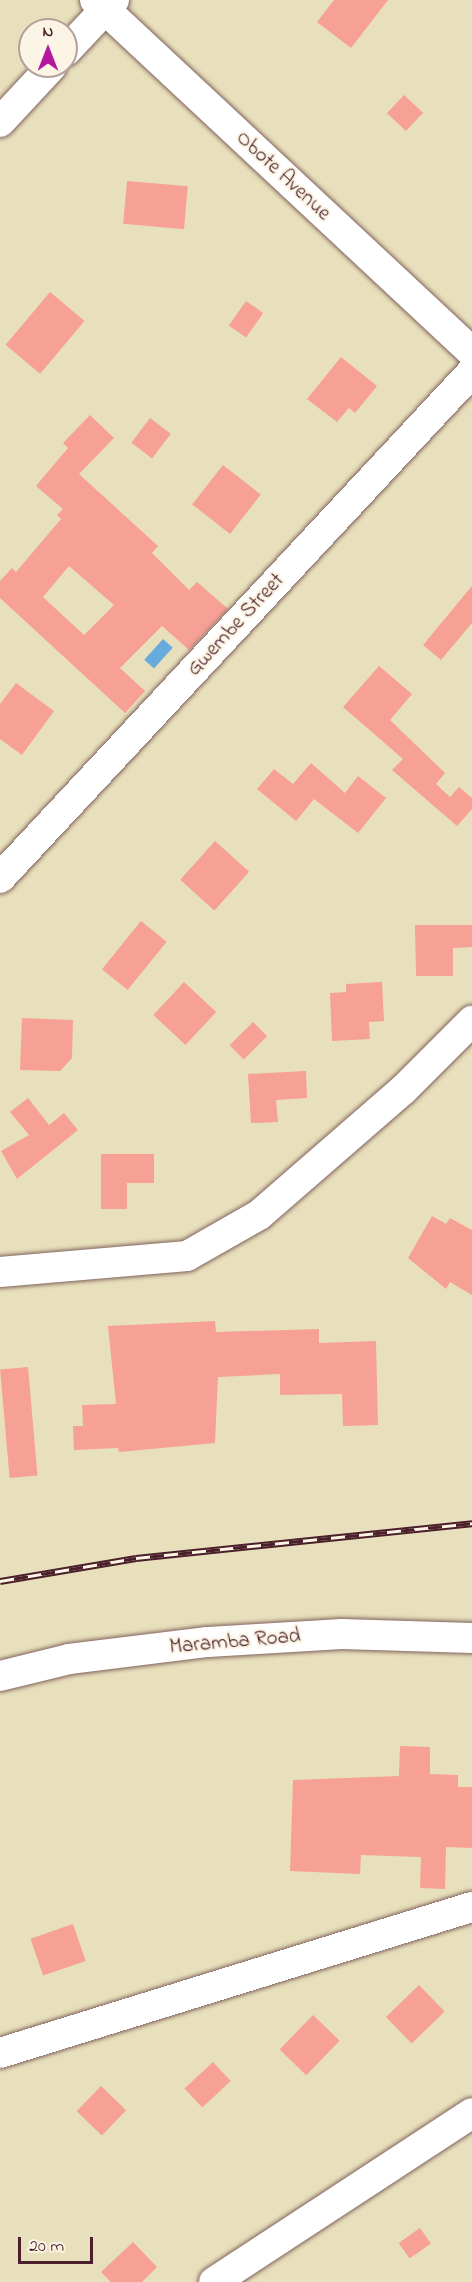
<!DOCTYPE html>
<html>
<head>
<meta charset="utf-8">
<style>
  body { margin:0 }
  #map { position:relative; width:472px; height:2282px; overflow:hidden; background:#e8e0bc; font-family:"Indie Flower",sans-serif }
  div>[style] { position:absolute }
  .water>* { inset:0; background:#66abdc; transform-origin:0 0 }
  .building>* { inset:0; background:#f6a096; transform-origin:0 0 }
  .roads { filter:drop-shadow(0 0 2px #81635e) drop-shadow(0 0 2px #81635e) }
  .minor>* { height:30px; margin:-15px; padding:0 15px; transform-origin:15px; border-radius:15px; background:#fff }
  .rail>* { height:7px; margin-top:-3.5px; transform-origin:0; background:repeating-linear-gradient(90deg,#fcf5e5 0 14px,#4a1f2b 0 28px); box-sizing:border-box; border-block:2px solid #4a1f2b }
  span { translate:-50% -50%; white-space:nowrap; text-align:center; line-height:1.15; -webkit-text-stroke:4.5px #fcf5e5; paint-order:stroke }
  .street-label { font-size:21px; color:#4a1f2b }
  .north { position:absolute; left:18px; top:18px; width:60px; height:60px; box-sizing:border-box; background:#fcf5e5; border:2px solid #b59f9b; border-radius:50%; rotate:0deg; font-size:16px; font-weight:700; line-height:24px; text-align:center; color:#4a1f2b }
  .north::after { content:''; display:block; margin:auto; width:21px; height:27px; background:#b5179e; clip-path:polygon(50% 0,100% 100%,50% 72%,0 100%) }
  .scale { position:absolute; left:18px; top:2237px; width:75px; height:27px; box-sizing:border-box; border:3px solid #4a1f2b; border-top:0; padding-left:8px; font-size:18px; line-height:21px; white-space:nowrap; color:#4a1f2b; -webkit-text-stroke:4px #fcf5e5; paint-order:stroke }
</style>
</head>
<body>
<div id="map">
  <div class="water">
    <div style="left:163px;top:639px;width:13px;height:28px;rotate:42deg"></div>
  </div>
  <div class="building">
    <div style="clip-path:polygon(334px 0,388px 0,351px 48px,317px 22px)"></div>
    <div style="left:404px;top:95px;width:26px;height:25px;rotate:43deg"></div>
    <div style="left:127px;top:181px;width:61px;height:43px;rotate:5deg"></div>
    <div style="left:50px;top:292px;width:45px;height:69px;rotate:40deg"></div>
    <div style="left:246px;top:301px;width:21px;height:30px;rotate:35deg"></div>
    <div style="clip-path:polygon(341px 357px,377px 386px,355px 413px,349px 408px,337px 422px,307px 399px)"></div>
    <div style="clip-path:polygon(evenodd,90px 415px,114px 438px,79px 474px,158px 546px,152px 553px,189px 590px,197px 582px,228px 609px,189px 650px,162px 626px,120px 668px,145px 691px,125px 713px,0 598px,0 581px,12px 568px,16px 572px,61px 519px,57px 515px,63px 509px,36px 486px,68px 448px,63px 443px,90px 415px,69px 566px,114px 605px,84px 635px,43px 597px,69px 566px)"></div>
    <div style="left:150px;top:418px;width:26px;height:31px;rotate:37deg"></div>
    <div style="left:223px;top:465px;width:48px;height:50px;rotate:38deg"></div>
    <div style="clip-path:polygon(472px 586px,472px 623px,441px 660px,423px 645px)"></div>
    <div style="clip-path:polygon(379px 666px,412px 694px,390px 720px,445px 773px,436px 784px,450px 797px,459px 787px,472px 798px,472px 809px,457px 826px,392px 770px,403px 759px,343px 707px)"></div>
    <div style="clip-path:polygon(16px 683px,54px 711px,22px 755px,0 739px,0 704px)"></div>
    <div style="clip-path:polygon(311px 763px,345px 793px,358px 776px,386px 798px,358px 833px,314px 799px,296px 821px,257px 789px,274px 769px,293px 784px)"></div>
    <div style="left:215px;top:841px;width:46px;height:52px;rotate:42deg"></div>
    <div style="left:141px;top:921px;width:33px;height:62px;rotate:39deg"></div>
    <div style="clip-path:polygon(415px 925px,472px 925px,472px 947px,453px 948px,453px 976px,416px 976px)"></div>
    <div style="left:184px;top:982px;width:44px;height:45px;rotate:43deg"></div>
    <div style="clip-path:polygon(382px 982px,384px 1021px,369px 1022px,370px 1039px,332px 1041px,330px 993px,346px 992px,346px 984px)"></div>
    <div style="clip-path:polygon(22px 1018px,73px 1020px,72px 1058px,60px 1071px,20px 1070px)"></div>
    <div style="left:253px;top:1022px;width:20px;height:33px;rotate:45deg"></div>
    <div style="clip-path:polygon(306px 1071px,307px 1098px,276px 1100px,278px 1122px,251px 1123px,248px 1074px)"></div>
    <div style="clip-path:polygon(28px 1098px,49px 1125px,64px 1113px,78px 1130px,17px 1179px,1px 1151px,29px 1135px,10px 1112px)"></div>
    <div style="clip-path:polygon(101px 1154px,154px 1154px,154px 1183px,127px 1183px,127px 1209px,101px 1209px)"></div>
    <div style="clip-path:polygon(432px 1216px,446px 1224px,450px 1218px,472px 1230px,472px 1295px,450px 1282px,446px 1289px,408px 1258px)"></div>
    <div style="clip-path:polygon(215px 1321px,216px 1332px,319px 1329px,319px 1343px,376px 1341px,378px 1425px,343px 1426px,342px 1394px,280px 1395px,280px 1374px,218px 1377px,215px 1443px,119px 1452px,118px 1448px,74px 1450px,73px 1426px,83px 1426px,82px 1405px,116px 1404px,108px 1326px)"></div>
    <div style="left:28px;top:1367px;width:109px;height:28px;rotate:85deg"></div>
    <div style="clip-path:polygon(400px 1746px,430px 1747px,430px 1774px,458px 1775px,458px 1787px,472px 1787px,472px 1848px,446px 1847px,445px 1889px,420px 1888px,421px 1857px,361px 1855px,360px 1874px,290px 1871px,293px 1780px,399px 1776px)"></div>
    <div style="left:73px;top:1924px;width:39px;height:45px;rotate:71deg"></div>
    <div style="left:419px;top:1985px;width:37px;height:46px;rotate:46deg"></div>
    <div style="left:313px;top:2015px;width:37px;height:48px;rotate:44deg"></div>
    <div style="left:213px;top:2062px;width:26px;height:39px;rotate:47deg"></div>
    <div style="left:101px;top:2086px;width:35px;height:35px;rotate:44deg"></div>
    <div style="left:420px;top:2228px;width:19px;height:26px;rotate:55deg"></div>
    <div style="clip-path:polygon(133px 2242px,157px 2267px,142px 2282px,111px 2282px,101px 2272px)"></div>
  </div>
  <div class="roads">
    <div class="minor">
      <div style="left:95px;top:0;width:516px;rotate:43.04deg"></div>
      <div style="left:66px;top:51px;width:70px;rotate:-46.7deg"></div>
      <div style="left:0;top:122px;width:76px;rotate:-47.1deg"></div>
      <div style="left:0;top:878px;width:692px;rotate:-46.99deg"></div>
      <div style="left:0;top:1272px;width:188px;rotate:-4.9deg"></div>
      <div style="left:187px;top:1256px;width:83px;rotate:-29.7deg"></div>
      <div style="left:259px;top:1215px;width:191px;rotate:-41deg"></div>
      <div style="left:403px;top:1090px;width:98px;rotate:-45deg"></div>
      <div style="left:0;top:1676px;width:71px;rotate:-13.8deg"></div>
      <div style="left:69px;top:1659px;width:140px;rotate:-7deg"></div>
      <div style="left:208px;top:1642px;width:134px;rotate:-3.4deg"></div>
      <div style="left:342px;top:1634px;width:130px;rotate:1.8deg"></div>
      <div style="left:0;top:2053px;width:494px;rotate:-17.2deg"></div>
      <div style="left:214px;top:2282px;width:308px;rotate:-33.2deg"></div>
    </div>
  </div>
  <div class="rail">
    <div style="left:0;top:1581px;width:138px;rotate:-9.6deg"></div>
    <div style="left:136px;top:1558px;width:338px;rotate:-5.9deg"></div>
  </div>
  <div class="street-label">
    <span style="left:283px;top:176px;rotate:43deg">Obote Avenue</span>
    <span style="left:236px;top:625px;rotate:-47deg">Gwembe Street</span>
    <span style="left:235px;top:1642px;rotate:-5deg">Maramba Road</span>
  </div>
  <div class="north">N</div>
  <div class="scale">20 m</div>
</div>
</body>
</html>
